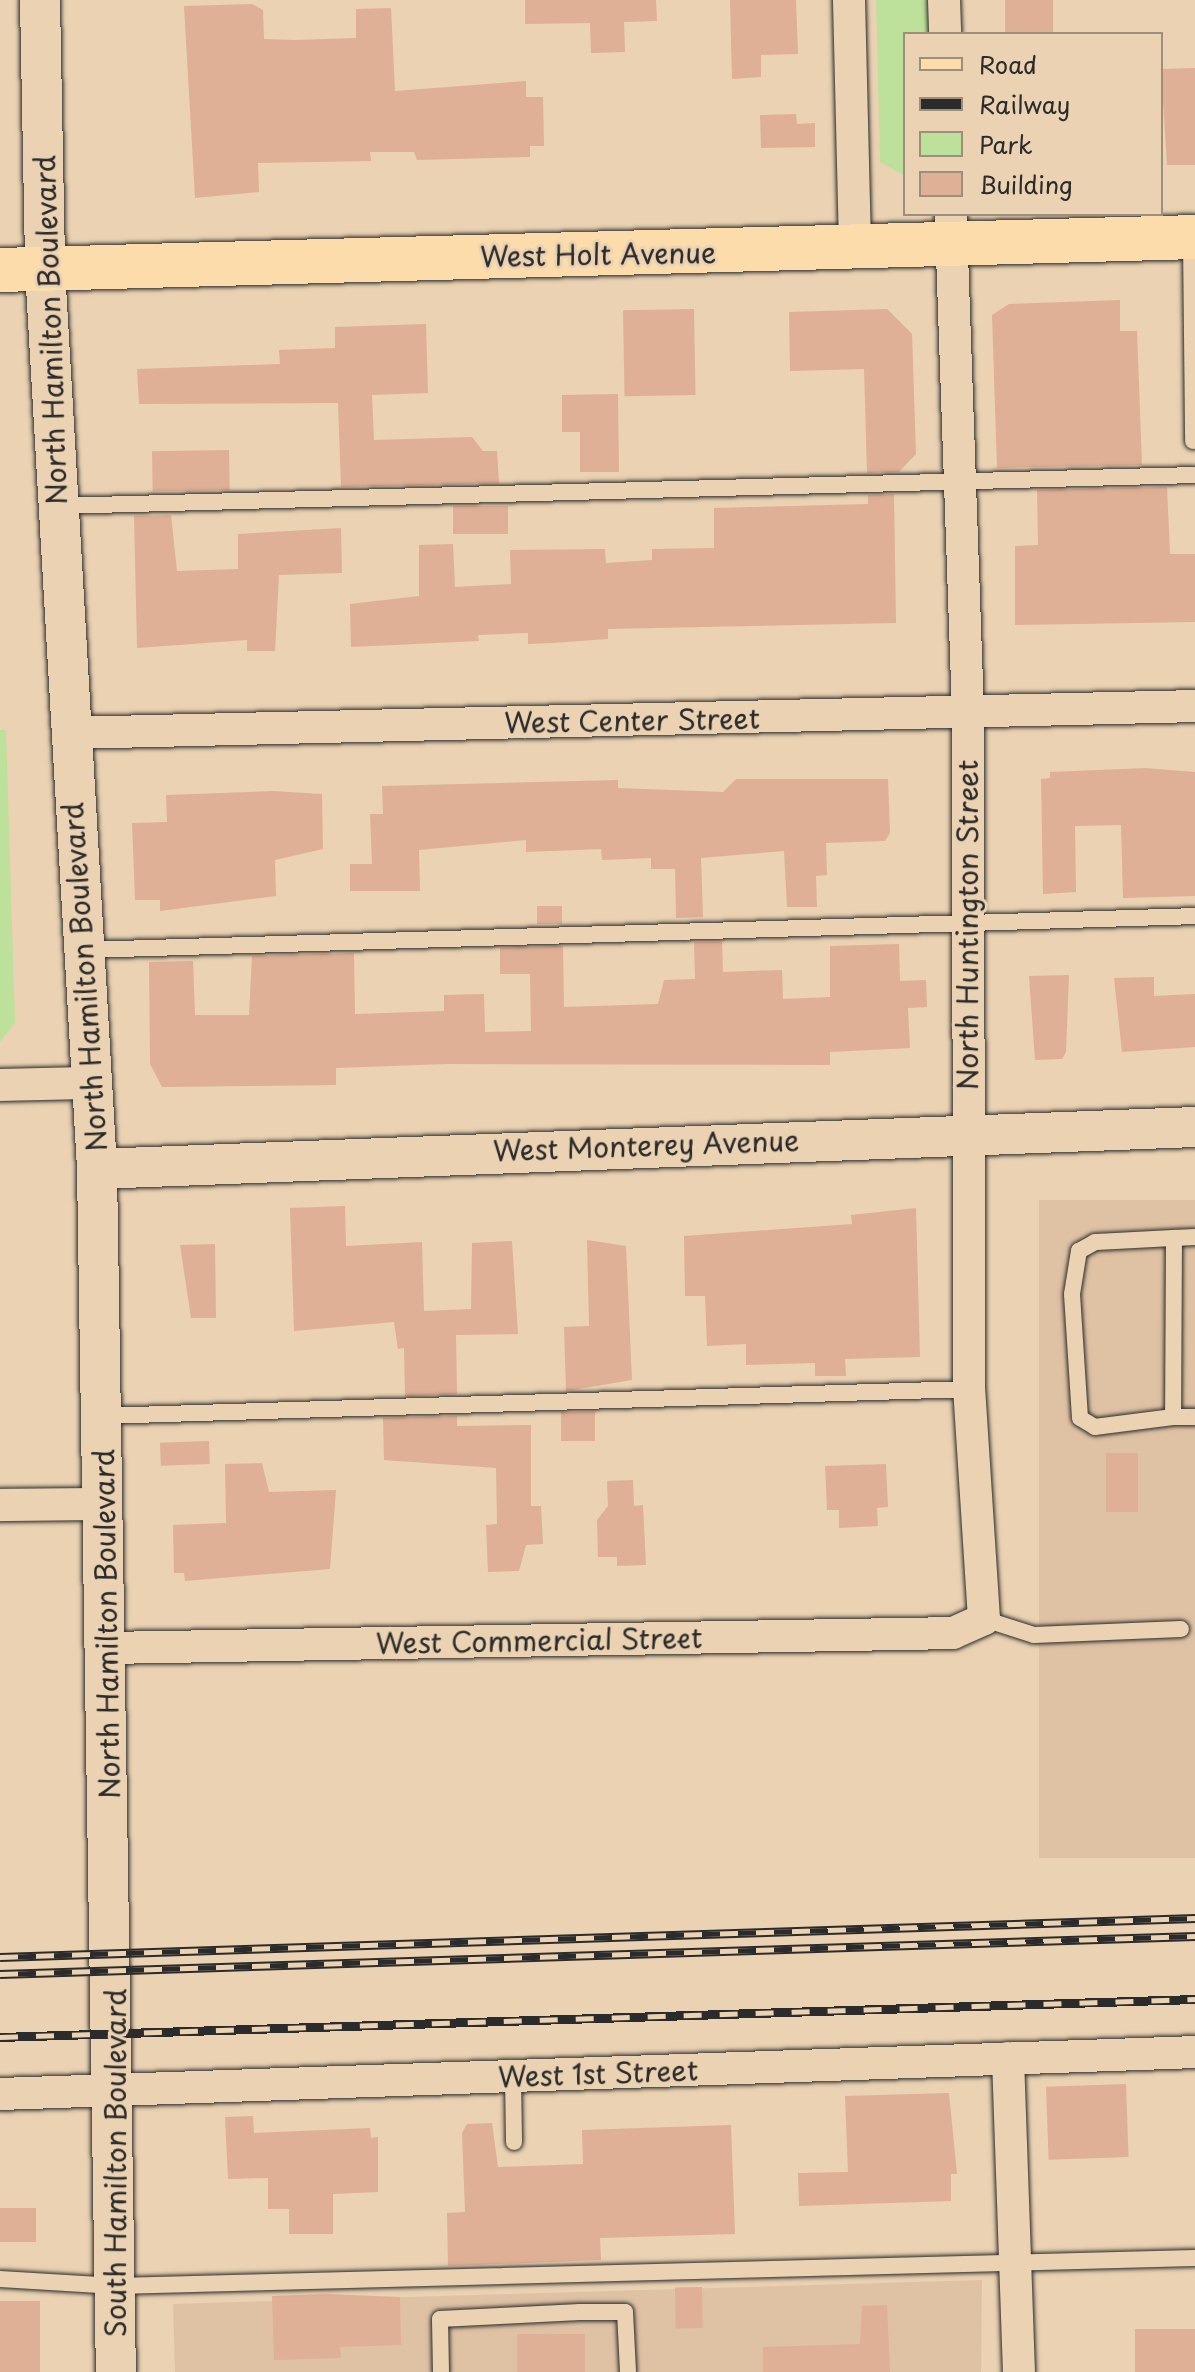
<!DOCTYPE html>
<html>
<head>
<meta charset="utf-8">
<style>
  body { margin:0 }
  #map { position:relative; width:1195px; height:2372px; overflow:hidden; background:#ead2b2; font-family:"Playpen Sans",sans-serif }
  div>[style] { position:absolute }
  .built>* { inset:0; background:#dfc2a4; transform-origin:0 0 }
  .green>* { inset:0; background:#bde19b }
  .building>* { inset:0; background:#dfb095; transform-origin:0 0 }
  .roads { filter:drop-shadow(0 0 2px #2b2b2b) drop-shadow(0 0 2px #2b2b2b) }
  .service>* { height:16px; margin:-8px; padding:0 8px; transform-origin:8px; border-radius:8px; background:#ead2b2 }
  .minor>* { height:32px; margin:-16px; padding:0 16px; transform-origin:16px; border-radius:16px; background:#ead2b2 }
  .tertiary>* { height:40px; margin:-20px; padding:0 20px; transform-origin:20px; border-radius:20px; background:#ead2b2 }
  .primary>* { height:44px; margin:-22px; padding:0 22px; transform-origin:22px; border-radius:22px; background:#fddcac }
  .rail>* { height:9px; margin-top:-4.5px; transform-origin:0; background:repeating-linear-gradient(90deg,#ead2b2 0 18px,#2b2b2b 0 36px); box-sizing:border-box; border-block:2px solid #2b2b2b }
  span { translate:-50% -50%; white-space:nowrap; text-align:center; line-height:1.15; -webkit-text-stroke:6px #ead2b2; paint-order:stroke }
  .street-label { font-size:28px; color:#2b2b2b }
  .legend { position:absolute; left:903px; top:32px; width:260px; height:184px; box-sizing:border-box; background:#ead2b2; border:2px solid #9e8f7c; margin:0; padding:10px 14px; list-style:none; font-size:24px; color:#2b2b2b }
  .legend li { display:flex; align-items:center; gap:16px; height:40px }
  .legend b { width:40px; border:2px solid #9e8f7c }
</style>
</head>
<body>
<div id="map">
  <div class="built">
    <div style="left:1195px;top:1200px;width:658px;height:156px;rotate:90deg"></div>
    <div style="clip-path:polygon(982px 2280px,981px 2372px,175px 2372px,173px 2304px)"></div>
  </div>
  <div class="green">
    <div style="clip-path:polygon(876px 0,929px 0,930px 34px,905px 34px,905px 176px,880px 162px)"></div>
    <div style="clip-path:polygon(0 730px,6px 730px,15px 1023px,0 1042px)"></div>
  </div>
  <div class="building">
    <div style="clip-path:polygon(525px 0,656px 0,657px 21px,624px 22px,625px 52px,591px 53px,590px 23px,525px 24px)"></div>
    <div style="clip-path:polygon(730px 0,796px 0,798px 54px,761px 55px,761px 77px,732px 79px)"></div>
    <div style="left:1005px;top:0;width:48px;height:34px"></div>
    <div style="clip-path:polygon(252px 4px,263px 10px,264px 39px,295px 40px,356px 38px,356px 9px,391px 8px,395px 91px,526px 81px,526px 97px,543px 97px,544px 146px,530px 146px,530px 157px,417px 160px,414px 152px,370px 152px,371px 161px,258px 163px,259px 192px,195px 198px,184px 6px)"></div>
    <div style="clip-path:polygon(1195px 68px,1195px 165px,1167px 165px,1161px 69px)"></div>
    <div style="clip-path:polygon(796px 114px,797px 124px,815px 123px,815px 147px,761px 148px,760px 115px)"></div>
    <div style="clip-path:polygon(1120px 300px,1120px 331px,1137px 331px,1142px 465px,997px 468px,992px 315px,1009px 304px)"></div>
    <div style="left:694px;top:309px;width:86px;height:71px;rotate:89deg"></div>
    <div style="clip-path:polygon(887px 309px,912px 334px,916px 454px,899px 472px,867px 473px,864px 369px,790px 371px,789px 312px)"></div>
    <div style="clip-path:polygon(426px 324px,428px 393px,372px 395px,374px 440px,472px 437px,483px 451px,497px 451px,499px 483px,341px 487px,338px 403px,139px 404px,137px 369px,280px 364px,279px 350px,335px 348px,335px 327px)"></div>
    <div style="clip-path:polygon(618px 394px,619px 472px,580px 472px,580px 432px,562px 432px,562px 395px)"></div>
    <div style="left:229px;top:450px;width:40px;height:77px;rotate:89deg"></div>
    <div style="clip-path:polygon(1167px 487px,1170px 554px,1195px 554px,1195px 622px,1015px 625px,1015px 546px,1038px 545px,1037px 490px)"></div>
    <div style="clip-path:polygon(894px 494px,896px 623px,608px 629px,608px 639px,552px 643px,528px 644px,528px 633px,478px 635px,479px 641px,351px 647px,350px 604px,419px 596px,419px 545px,453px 544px,455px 587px,511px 584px,510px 550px,605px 549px,606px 563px,652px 560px,652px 549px,714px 548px,714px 508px,868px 504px,868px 495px)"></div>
    <div style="left:453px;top:506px;width:55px;height:28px"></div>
    <div style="clip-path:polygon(171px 515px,177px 571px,238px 569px,238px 534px,341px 528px,342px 573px,279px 575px,275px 651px,247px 651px,247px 640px,137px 648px,134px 516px)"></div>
    <div style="clip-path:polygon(1145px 768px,1195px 772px,1195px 896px,1123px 898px,1121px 825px,1075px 826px,1076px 892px,1043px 894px,1041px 779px,1050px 778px,1050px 772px)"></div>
    <div style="clip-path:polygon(736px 779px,888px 779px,890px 833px,885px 841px,826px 843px,827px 875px,816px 876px,817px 907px,787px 907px,784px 851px,701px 858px,703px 917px,676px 918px,675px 869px,651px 869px,651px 858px,602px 860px,601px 849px,526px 852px,526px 840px,419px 850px,420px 891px,350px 891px,350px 864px,372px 864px,370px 814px,383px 814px,382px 786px,618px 780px,618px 788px,723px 792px)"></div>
    <div style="clip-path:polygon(273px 791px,322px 794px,323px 849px,275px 860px,276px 896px,160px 911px,160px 900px,135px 900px,132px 823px,167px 822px,166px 795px)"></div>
    <div style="left:562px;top:906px;width:18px;height:25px;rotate:90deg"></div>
    <div style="clip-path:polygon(694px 942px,722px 942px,723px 972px,782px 970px,783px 999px,830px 997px,830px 946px,899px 944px,900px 981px,926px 980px,927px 1007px,908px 1008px,910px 1048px,830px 1052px,830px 1065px,446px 1064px,336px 1068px,336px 1085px,162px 1087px,150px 1064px,149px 962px,193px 961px,195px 1015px,249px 1015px,252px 956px,354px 953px,355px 1014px,444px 1011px,444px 995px,484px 994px,485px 1032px,531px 1031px,530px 974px,500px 974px,500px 948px,563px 946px,564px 1007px,658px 1004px,664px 980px,695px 979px)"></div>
    <div style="clip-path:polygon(1069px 975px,1066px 1052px,1062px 1059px,1035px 1060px,1029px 976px)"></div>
    <div style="clip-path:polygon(1154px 977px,1154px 996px,1195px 994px,1195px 1047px,1122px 1052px,1114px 978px)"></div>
    <div style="clip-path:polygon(345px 1206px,346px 1246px,422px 1242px,424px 1311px,471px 1309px,472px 1243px,512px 1241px,518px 1334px,456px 1335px,457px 1394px,405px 1396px,404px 1348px,398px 1349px,394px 1322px,294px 1331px,290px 1208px)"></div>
    <div style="clip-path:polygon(916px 1208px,920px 1357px,845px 1359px,846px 1376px,815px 1376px,815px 1363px,746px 1365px,746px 1344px,707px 1346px,705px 1296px,685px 1296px,684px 1236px,852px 1224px,851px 1215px)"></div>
    <div style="clip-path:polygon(587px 1240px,626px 1246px,632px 1380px,566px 1391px,564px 1327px,589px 1326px)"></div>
    <div style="clip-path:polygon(215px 1244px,216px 1318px,191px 1318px,180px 1245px)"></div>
    <div style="left:595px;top:1412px;width:29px;height:34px;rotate:90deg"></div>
    <div style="clip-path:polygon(457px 1416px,457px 1426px,531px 1425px,531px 1506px,541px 1506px,543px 1544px,526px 1545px,519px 1571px,488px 1572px,486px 1525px,497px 1524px,496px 1468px,384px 1460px,383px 1418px)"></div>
    <div style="left:209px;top:1441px;width:23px;height:49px;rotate:88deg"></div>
    <div style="left:1106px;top:1453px;width:32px;height:59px"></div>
    <div style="clip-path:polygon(262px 1463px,269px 1492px,336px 1490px,330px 1569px,185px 1581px,184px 1573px,174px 1573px,173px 1525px,226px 1523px,225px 1464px)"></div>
    <div style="clip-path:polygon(886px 1464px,888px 1507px,877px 1508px,878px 1526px,839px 1528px,839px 1510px,827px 1510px,825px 1466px)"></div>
    <div style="clip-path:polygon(633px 1480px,634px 1506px,643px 1505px,646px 1565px,617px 1566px,617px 1557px,598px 1557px,597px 1520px,608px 1506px,607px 1481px)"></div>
    <div style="left:1126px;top:2084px;width:73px;height:80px;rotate:88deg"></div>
    <div style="clip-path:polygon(949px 2093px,957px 2174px,951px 2174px,951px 2201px,799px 2206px,798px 2173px,848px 2172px,845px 2096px)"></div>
    <div style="clip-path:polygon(253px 2116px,254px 2133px,370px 2128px,371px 2138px,378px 2137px,378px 2192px,333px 2194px,333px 2234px,289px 2234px,289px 2209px,268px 2209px,268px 2178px,228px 2179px,225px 2117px)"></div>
    <div style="clip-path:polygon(492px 2123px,498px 2167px,583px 2164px,582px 2130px,731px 2125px,735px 2234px,600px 2238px,601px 2260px,448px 2266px,447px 2213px,465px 2212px,462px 2133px,467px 2124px)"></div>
    <div style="left:0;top:2208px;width:36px;height:34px"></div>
    <div style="left:702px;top:2287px;width:41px;height:27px;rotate:89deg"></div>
    <div style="clip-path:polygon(326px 2294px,400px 2297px,401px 2345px,340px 2347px,341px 2358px,274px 2360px,272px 2296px)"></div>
    <div style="left:40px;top:2301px;width:71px;height:40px;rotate:90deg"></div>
    <div style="clip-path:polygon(887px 2305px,890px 2372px,763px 2372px,763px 2347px,860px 2344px,862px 2306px)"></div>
    <div style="left:1195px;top:2329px;width:43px;height:60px;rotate:90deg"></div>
    <div style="left:585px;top:2334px;width:38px;height:68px;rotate:90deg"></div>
  </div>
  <div class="roads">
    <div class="service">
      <div style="left:1191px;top:239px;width:202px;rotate:89.4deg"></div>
      <div style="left:57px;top:506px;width:1138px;rotate:-1.56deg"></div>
      <div style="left:85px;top:950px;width:1111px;rotate:-1.75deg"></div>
      <div style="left:1195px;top:1237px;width:21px;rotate:177deg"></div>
      <div style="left:1174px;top:1238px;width:179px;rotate:90.3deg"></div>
      <div style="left:1173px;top:1417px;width:22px"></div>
      <div style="left:101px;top:1416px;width:868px;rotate:-1.78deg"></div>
      <div style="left:1173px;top:1417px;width:79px;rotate:172.7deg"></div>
      <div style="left:1095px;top:1427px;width:17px;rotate:-149deg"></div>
      <div style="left:1080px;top:1418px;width:124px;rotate:-93.7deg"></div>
      <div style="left:1072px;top:1294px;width:44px;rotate:-80.8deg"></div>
      <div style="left:1079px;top:1251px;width:18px;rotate:-29deg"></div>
      <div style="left:1095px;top:1242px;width:79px;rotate:-2.9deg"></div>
      <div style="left:984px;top:1619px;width:52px;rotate:17.7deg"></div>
      <div style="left:1034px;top:1635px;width:147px;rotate:-2.3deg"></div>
      <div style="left:513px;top:2076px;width:66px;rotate:89.1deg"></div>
      <div style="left:0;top:2279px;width:116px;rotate:3.5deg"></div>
      <div style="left:116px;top:2286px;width:1079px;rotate:-1.49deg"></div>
      <div style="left:441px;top:2372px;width:53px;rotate:-91.1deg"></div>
      <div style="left:440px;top:2319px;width:140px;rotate:-2.9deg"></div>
      <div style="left:580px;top:2312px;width:45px"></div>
      <div style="left:625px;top:2312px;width:60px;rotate:87.1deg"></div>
    </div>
    <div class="minor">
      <div style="left:849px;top:0;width:248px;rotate:88.6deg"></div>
      <div style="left:944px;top:0;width:34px;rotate:88deg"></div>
      <div style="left:69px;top:733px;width:1126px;rotate:-1.37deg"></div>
      <div style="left:0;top:1085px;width:91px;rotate:-1.3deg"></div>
      <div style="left:0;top:1505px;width:103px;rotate:-0.6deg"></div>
      <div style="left:106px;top:1648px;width:847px;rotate:-1.01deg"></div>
      <div style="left:953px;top:1633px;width:34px;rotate:-24deg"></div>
      <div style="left:984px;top:1619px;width:230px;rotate:-93.7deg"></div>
      <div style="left:969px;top:1389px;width:677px;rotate:-90.08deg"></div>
      <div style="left:968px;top:712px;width:498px;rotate:-92deg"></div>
      <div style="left:1008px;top:2058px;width:314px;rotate:88deg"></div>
      <div style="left:0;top:2094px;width:1196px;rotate:-2.01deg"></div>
    </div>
    <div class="tertiary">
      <div style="left:40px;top:0;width:269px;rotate:88.9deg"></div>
      <div style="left:45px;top:269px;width:902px;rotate:86.69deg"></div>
      <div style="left:97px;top:1169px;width:1203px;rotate:89.1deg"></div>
      <div style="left:97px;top:1169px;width:1099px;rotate:-2.19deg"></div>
    </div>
    <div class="primary">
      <div style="left:0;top:270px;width:1195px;rotate:-1.58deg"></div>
    </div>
  </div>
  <div class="rail">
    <div style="left:0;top:1957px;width:1196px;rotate:-1.87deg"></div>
    <div style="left:0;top:1974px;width:1196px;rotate:-1.82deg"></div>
    <div style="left:0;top:2037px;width:1196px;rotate:-1.82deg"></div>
  </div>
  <div class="street-label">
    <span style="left:598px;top:254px;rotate:-1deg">West Holt Avenue</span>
    <span style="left:50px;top:330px;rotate:-92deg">North Hamilton Boulevard</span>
    <span style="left:632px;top:720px;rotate:-1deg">West Center Street</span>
    <span style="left:967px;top:925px;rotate:-90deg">North Huntington Street</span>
    <span style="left:84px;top:977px;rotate:-94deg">North Hamilton Boulevard</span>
    <span style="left:646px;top:1145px;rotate:-2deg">West Monterey Avenue</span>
    <span style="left:106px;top:1624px;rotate:-91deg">North Hamilton Boulevard</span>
    <span style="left:539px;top:1640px;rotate:-1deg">West Commercial Street</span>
    <span style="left:598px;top:2073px;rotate:-2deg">West 1st Street</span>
    <span style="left:115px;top:2163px;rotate:-90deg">South Hamilton Boulevard</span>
  </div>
  <ul class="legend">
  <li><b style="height:10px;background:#fddcac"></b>Road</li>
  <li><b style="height:10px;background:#2b2b2b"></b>Railway</li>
  <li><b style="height:22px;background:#bde19b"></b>Park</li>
  <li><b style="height:22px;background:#dfb095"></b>Building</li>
  </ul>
</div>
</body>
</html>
